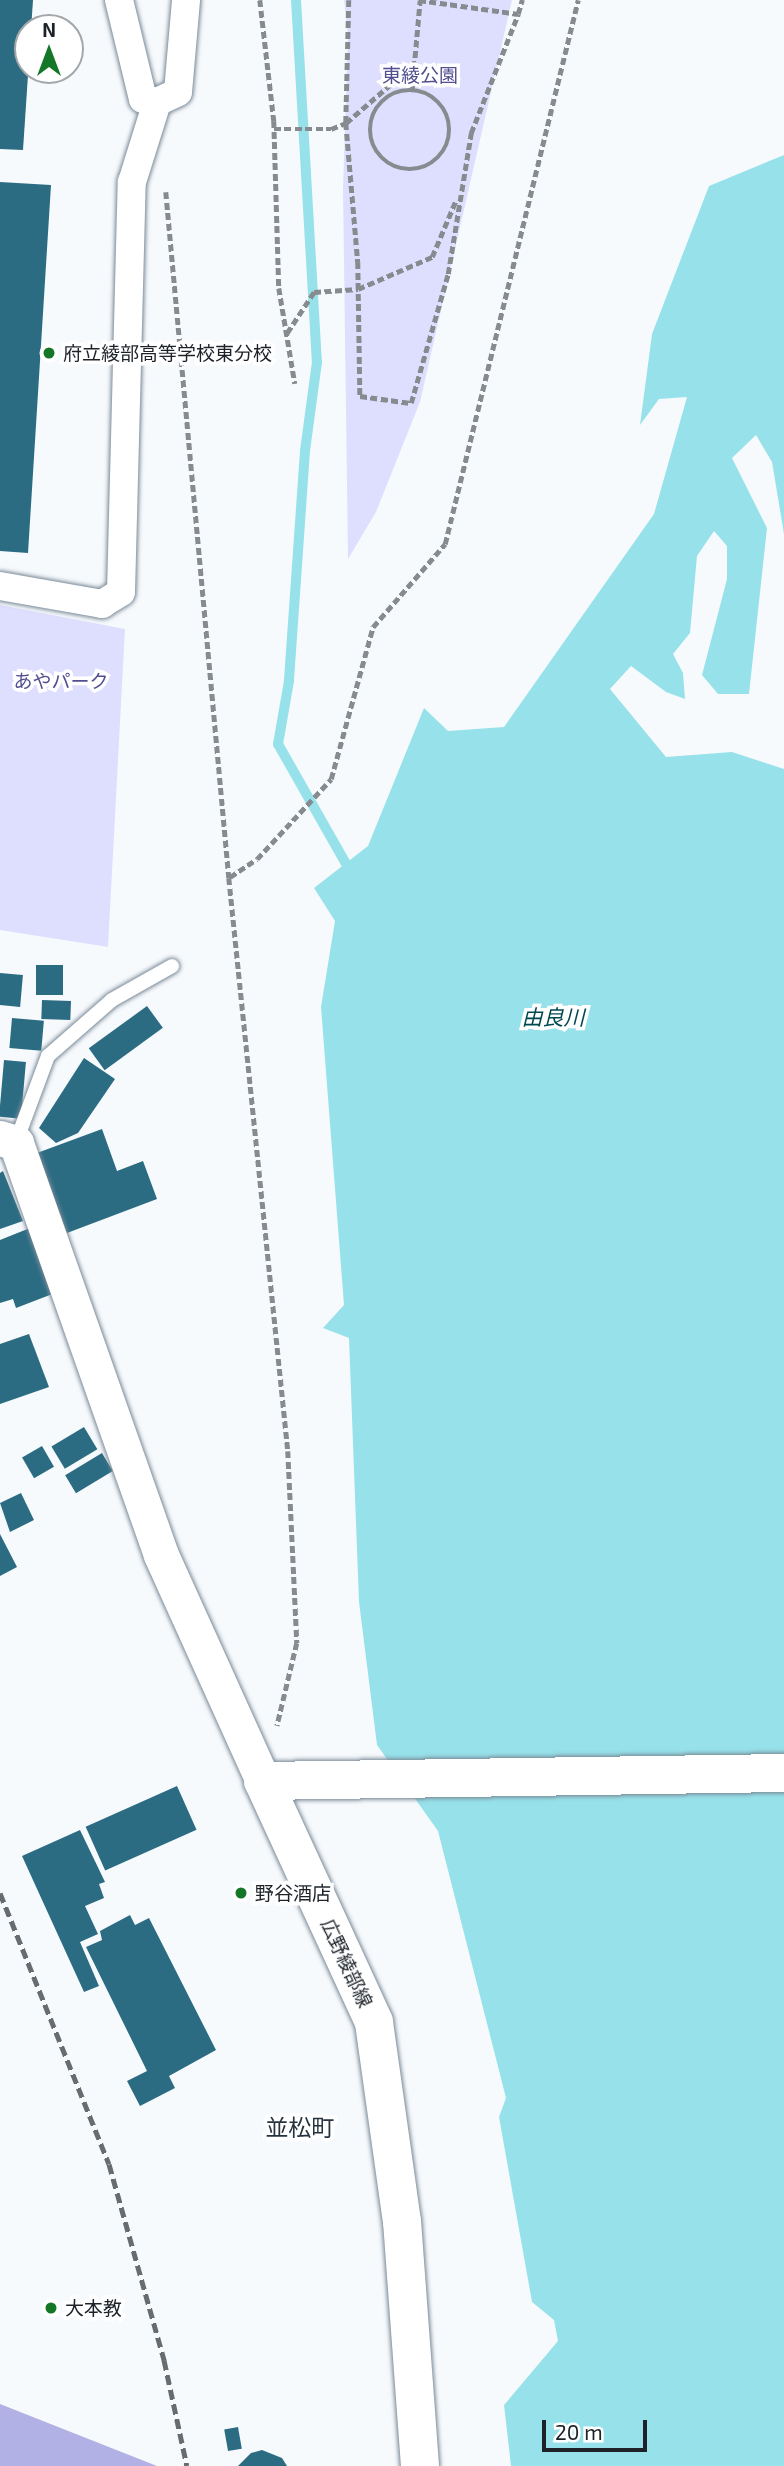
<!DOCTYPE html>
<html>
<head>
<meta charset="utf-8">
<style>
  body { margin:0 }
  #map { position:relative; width:784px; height:2466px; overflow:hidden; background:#f7fafd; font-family:"Exo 2","Noto Sans JP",sans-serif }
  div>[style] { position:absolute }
  .green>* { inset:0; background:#dedfff }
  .forest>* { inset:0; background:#b1b1e6 }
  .water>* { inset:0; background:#97e2ea }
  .stream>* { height:10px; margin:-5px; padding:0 5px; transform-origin:5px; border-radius:5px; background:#97e2ea }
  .building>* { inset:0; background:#2b6c83; transform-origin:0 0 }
  .path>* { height:4.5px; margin-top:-2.25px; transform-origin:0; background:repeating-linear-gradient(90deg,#868b8f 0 7px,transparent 0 10.5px) }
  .path>.ring { margin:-2.25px; padding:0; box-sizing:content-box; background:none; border:4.5px solid #868b8f; border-radius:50% }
  .roads { filter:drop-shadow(0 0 2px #7a8a98) drop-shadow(0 0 2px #7a8a98) }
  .service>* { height:14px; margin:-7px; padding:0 7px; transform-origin:7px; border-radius:7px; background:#fff }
  .minor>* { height:28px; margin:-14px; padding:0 14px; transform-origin:14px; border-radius:14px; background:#fff }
  .tertiary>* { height:35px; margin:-17.5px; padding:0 17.5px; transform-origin:17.5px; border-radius:17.5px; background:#fff }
  .secondary>* { height:38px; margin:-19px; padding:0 19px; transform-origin:19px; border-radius:19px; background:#fff }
  .rail>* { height:5px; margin-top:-2.5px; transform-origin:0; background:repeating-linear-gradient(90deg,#676c71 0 10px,transparent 0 15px) }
  .dots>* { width:19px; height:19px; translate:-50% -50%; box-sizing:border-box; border:4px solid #fff; border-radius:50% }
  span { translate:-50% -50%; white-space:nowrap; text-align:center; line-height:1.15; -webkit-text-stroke:7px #fff; paint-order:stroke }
  .park-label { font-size:19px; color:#524e90 }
  .poi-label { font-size:19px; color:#1c2228 }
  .left { translate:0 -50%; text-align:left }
  .street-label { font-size:19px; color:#1c2228 }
  .water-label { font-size:21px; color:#014950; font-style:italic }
  .quarter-label { font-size:23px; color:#26333f }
  .north { position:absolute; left:14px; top:14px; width:70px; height:70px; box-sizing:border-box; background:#fff; border:2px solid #a4a7a9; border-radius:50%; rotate:0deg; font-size:19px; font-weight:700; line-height:28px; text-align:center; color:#1c2228 }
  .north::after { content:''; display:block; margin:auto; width:24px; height:32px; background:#147728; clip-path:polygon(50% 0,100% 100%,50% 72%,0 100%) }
  .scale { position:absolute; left:542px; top:2420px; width:105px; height:32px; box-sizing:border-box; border:4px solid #1c2228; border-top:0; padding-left:9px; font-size:21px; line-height:24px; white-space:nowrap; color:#1c2228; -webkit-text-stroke:5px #fff; paint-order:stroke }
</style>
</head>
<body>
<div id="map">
  <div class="green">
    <div style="clip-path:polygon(344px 0,512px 0,420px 402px,376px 512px,348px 559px,343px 188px,348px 35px)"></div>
    <div style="clip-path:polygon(0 605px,125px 629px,108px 947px,0 930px)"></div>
  </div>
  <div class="forest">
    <div style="clip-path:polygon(0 2404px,157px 2466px,0 2466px)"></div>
  </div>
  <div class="water">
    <div style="clip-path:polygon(784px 155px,784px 534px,772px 462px,756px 435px,732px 458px,767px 528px,749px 694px,718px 694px,702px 675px,727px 579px,727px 546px,714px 531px,697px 556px,690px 633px,673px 654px,683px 673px,685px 699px,666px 692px,631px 666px,610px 689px,666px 757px,732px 752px,784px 769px,784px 2466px,511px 2466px,504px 2405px,558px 2341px,554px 2320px,532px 2302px,499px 2117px,506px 2098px,438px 1831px,377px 1745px,359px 1602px,349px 1338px,323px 1328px,344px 1305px,321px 1007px,335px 921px,314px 888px,368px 846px,424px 708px,448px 731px,504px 727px,654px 514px,687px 397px,659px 399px,640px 425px,652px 334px,709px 186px)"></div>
  </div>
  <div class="stream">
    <div style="left:296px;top:0;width:363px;rotate:86.7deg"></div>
    <div style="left:317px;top:362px;width:90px;rotate:97.7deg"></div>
    <div style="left:305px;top:451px;width:231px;rotate:94deg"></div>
    <div style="left:289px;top:681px;width:64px;rotate:99.9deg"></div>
    <div style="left:278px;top:744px;width:152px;rotate:60.4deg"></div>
  </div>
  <div class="building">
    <div style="clip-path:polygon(0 0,33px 0,23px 150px,0 149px)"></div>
    <div style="clip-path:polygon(0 182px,51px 185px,28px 553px,0 551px)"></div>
    <div style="left:36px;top:965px;width:27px;height:30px"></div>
    <div style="left:0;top:973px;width:23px;height:32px;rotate:5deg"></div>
    <div style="left:42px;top:1000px;width:29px;height:19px;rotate:2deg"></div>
    <div style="left:147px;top:1006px;width:27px;height:72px;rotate:54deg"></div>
    <div style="left:12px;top:1018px;width:32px;height:30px;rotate:5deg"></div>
    <div style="clip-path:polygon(84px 1058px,115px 1079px,78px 1133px,56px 1143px,39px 1128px)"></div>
    <div style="left:4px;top:1060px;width:22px;height:57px;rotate:5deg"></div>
    <div style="clip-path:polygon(102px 1129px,117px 1171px,143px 1161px,157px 1199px,67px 1233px,37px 1153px)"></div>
    <div style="clip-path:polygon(3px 1171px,23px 1221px,0 1229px,0 1173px)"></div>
    <div style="clip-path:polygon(30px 1228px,55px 1293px,16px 1308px,13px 1299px,0 1303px,0 1240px)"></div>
    <div style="clip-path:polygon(29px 1334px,49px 1387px,0 1404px,0 1344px)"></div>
    <div style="left:84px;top:1427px;width:26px;height:38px;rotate:59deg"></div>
    <div style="left:42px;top:1446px;width:24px;height:23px;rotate:60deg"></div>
    <div style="left:102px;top:1453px;width:21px;height:43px;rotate:59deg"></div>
    <div style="clip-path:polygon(21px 1493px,34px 1520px,10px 1532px,0 1503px)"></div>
    <div style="clip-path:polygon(0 1534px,17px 1567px,0 1576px)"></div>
    <div style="left:177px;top:1786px;width:48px;height:100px;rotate:66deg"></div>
    <div style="clip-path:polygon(80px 1830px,105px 1882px,99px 1884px,104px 1898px,85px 1906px,98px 1934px,80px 1942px,99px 1986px,84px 1992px,22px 1856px)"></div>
    <div style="clip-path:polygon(130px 1915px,135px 1925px,149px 1918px,216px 2050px,169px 2076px,175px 2088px,140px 2106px,127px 2081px,147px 2071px,86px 1947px,102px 1940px,100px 1931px)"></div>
    <div style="left:238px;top:2427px;width:22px;height:14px;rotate:80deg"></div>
    <div style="clip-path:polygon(262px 2450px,282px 2458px,287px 2466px,238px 2466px,251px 2453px)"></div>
  </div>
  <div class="path">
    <div style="left:260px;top:0;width:122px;rotate:83.4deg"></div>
    <div style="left:274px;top:121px;width:167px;rotate:88.3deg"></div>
    <div style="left:279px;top:288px;width:97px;rotate:80.5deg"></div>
    <div style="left:349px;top:0;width:123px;rotate:91.4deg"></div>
    <div style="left:346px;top:123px;width:90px;rotate:-40.9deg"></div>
    <div style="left:419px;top:0;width:100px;rotate:8deg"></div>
    <div style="left:518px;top:14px;width:15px;rotate:-74deg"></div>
    <div style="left:412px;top:89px;width:89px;rotate:-84.9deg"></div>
    <div class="ring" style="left:370px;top:90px;width:75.5px;height:75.5px"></div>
    <div style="left:274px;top:129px;width:57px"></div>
    <div style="left:331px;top:129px;width:16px;rotate:-22deg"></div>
    <div style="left:346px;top:123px;width:140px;rotate:85.1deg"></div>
    <div style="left:358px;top:262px;width:134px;rotate:89.1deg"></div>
    <div style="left:360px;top:396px;width:51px;rotate:7.8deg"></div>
    <div style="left:411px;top:403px;width:134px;rotate:-74deg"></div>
    <div style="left:448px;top:274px;width:143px;rotate:-80.7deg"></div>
    <div style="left:471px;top:133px;width:128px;rotate:-68.4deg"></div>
    <div style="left:166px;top:192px;width:689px;rotate:84.75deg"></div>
    <div style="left:229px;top:878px;width:576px;rotate:84.12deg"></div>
    <div style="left:288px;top:1451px;width:192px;rotate:87.3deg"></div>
    <div style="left:297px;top:1643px;width:85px;rotate:103.5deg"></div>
    <div style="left:287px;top:333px;width:49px;rotate:-56.6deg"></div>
    <div style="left:314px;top:292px;width:44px;rotate:-3.9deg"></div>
    <div style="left:358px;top:289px;width:81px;rotate:-23.4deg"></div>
    <div style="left:432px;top:257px;width:62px;rotate:-67.2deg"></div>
    <div style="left:230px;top:877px;width:32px;rotate:-34deg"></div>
    <div style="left:257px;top:859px;width:109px;rotate:-47.2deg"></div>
    <div style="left:331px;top:779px;width:158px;rotate:-74.6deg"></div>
    <div style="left:373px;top:627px;width:110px;rotate:-49.1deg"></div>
    <div style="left:445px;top:544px;width:560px;rotate:-76.26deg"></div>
  </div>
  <div class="roads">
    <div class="service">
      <div style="left:16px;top:1142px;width:92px;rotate:-69.6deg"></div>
      <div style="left:48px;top:1056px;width:85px;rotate:-41.2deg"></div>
      <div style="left:112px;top:1000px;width:69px;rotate:-29.5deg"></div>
    </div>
    <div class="minor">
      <div style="left:119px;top:0;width:102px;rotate:76.4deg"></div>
      <div style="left:143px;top:99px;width:14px;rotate:12deg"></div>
      <div style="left:157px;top:102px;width:23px;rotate:-25deg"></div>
      <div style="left:178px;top:92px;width:92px;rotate:-85deg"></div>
      <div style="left:0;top:586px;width:104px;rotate:10deg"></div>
      <div style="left:102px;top:604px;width:22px;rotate:-32deg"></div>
      <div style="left:121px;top:592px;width:410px;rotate:-88.5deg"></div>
      <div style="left:132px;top:182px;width:84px;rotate:-72.6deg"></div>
    </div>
    <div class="tertiary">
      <div style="left:0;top:1138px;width:17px;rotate:17deg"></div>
      <div style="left:16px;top:1143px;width:437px;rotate:70.6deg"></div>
      <div style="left:161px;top:1555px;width:248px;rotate:65.7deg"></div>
    </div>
    <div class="secondary">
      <div style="left:420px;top:2466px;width:245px;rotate:-94.2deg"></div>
      <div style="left:402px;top:2222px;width:202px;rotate:-98deg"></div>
      <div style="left:374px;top:2022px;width:265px;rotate:-114.7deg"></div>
      <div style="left:263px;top:1781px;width:521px;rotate:-0.88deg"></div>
    </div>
  </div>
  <div class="rail">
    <div style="left:0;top:1893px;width:292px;rotate:68.1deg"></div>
    <div style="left:109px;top:2164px;width:204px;rotate:74.3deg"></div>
    <div style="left:164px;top:2360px;width:108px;rotate:77.8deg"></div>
  </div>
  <div class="dots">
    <div style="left:49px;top:353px;background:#147728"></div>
    <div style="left:241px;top:1893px;background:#147728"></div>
    <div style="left:51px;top:2308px;background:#147728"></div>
  </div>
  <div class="park-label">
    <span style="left:420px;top:75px">東綾公園</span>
    <span style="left:61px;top:681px">あやパーク</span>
  </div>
  <div class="poi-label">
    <span class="left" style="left:63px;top:353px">府立綾部高等学校東分校</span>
    <span class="left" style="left:255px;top:1893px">野谷酒店</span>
    <span class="left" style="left:65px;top:2308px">大本教</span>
  </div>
  <div class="street-label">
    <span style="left:347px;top:1963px;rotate:65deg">広野綾部線</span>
  </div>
  <div class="water-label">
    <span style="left:553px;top:1017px">由良川</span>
  </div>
  <div class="quarter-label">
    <span style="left:300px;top:2127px">並松町</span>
  </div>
  <div class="north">N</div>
  <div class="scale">20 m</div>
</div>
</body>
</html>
